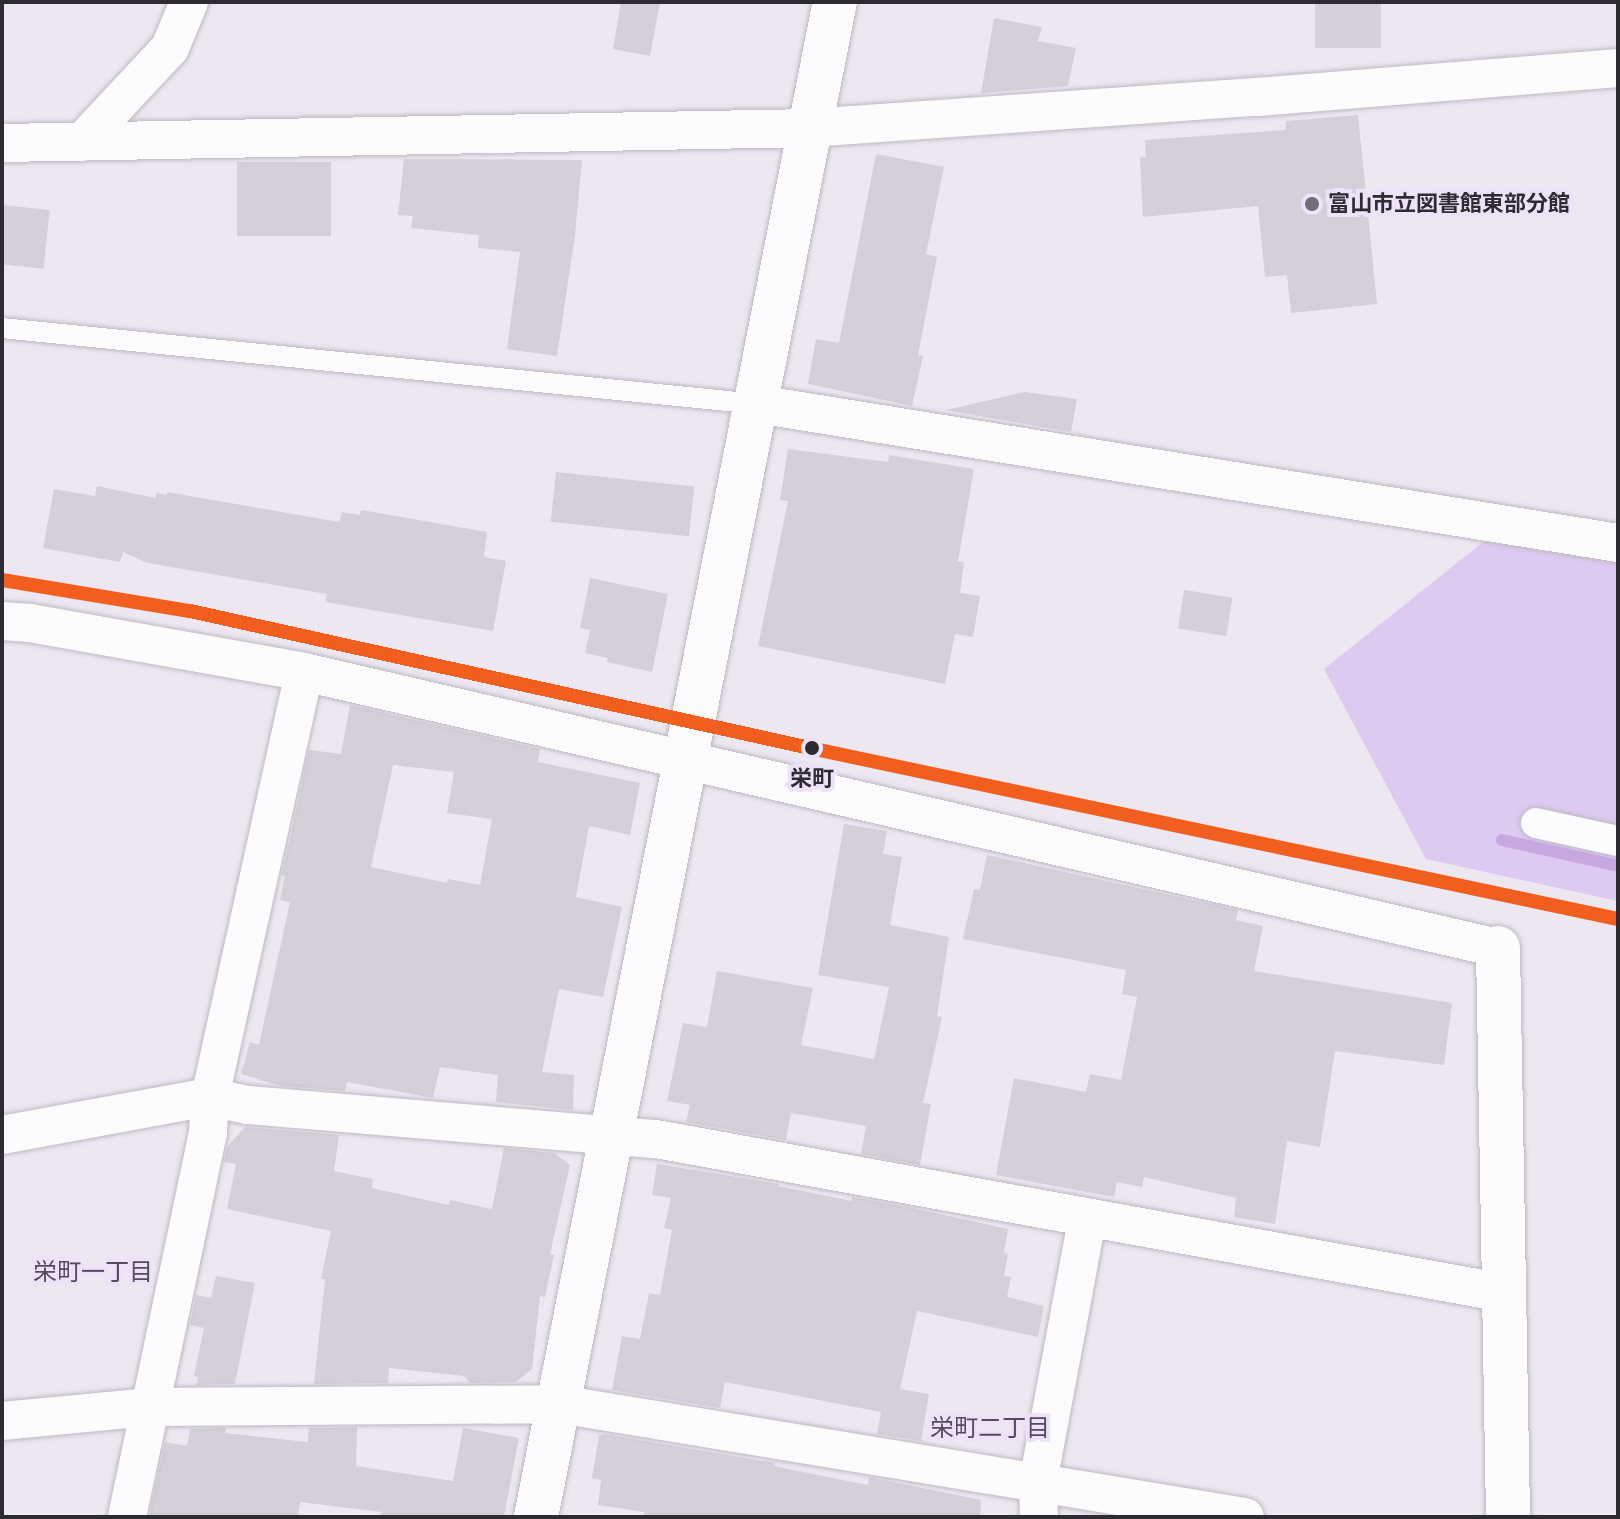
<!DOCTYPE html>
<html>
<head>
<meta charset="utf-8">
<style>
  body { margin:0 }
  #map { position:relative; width:1620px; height:1519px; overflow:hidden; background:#ede7f2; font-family:Roboto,"Noto Sans JP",sans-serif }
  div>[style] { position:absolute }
  .green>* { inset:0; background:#dec9f0 }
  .stream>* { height:12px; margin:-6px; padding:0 6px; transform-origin:6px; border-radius:6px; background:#c7a8e1 }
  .building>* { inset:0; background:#d4cfd8; transform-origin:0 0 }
  .roads { filter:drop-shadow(0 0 2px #bdb8c0) drop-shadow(0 0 2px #bdb8c0) }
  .service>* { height:20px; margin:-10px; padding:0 10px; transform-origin:10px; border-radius:10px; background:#fcfbfd }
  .pedestrian>* { height:30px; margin:-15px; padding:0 15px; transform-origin:15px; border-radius:15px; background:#fcfbfd }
  .minor>* { height:38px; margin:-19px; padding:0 19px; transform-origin:19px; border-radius:19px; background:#fcfbfd }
  .tertiary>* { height:44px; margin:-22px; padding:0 22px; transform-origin:22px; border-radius:22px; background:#fcfbfd }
  .rail-1>* { height:14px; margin:-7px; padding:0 7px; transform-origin:7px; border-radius:7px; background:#f25e1d }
  .dots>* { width:22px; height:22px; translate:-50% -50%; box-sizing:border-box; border:4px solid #ede2f7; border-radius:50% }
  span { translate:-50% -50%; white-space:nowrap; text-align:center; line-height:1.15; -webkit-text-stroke:8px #ede2f7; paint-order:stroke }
  .poi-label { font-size:22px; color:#2f2b33; font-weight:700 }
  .left { translate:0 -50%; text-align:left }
  .stop-label { font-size:22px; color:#2f2b33; font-weight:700 }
  .neighbourhood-label { font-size:24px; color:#554b5d }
  .frame { position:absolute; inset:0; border:4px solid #2f2b33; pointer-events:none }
</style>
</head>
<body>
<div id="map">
  <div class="green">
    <div style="clip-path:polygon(1492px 535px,1618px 556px,1618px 901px,1426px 859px,1324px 669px)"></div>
  </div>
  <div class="stream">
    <div style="left:1502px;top:840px;width:119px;rotate:12.6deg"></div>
  </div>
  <div class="building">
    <div style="clip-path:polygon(621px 2px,660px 2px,650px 56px,613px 49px)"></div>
    <div style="left:1315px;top:2px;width:66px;height:46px"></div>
    <div style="clip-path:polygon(994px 18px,1042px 27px,1038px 41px,1076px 48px,1068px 86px,981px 93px)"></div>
    <div style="clip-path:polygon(1358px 115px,1377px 304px,1291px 313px,1287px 275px,1265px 277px,1258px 206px,1143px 217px,1140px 158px,1146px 157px,1145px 140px,1286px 130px,1286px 121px)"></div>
    <div style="clip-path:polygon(876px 154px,944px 167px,926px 254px,937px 257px,918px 355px,923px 356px,912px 406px,808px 384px,816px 339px,839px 343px)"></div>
    <div style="clip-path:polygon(404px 159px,582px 160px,575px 235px,557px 356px,507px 349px,520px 252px,478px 248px,479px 235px,411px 228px,413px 216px,398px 215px)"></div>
    <div style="left:237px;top:162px;width:94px;height:74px"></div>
    <div style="left:2px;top:205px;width:48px;height:59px;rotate:6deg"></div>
    <div style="clip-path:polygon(1025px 392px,1077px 399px,1071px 432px,946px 410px)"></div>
    <div style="clip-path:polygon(788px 449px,888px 462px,889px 455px,974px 469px,958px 561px,964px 562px,960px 593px,980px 596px,973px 637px,955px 634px,945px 684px,758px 646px,788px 501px,780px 500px)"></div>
    <div style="left:556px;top:472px;width:139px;height:50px;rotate:6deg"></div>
    <div style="clip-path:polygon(97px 486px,156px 498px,156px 493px,167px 495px,167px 492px,339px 522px,342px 512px,360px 515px,361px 510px,487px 532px,484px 557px,506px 561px,493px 631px,326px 602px,327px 594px,148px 563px,123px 552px,120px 562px,43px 548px,54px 489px,95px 496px)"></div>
    <div style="clip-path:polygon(590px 578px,668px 594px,652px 672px,607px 662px,608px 658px,585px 653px,590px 630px,580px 628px)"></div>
    <div style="left:1184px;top:590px;width:49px;height:39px;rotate:9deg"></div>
    <div style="clip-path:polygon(evenodd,350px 705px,540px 749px,538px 762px,640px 783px,630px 835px,589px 826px,576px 897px,622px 907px,603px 997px,559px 989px,542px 1072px,574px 1075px,573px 1110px,496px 1102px,498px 1075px,440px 1067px,433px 1098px,347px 1082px,345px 1091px,281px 1086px,241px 1074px,250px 1042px,259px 1045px,290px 902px,280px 900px,285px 876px,282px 875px,309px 750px,341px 754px,350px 705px,393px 765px,454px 772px,447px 813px,492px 819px,480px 885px,448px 879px,447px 883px,371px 867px,393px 765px)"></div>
    <div style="clip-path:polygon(844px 824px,887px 831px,883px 854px,902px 857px,890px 925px,949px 937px,937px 1016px,942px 1017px,923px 1103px,931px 1104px,920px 1165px,861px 1154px,866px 1126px,791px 1113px,786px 1140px,686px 1122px,690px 1105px,667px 1101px,683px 1023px,707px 1027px,717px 971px,813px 988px,801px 1045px,874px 1059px,889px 987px,818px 975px)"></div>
    <div style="clip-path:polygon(987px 855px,1238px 910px,1236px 920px,1263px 926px,1254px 971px,1452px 1003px,1444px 1065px,1335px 1051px,1320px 1147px,1287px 1141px,1275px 1224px,1234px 1217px,1236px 1198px,1144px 1177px,1142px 1187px,1117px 1182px,1114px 1197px,996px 1175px,1014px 1078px,1086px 1092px,1090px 1074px,1121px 1080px,1137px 997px,1122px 994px,1126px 970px,963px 939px,974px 889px,980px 890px)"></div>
    <div style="clip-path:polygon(245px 1127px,339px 1135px,334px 1171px,373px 1179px,372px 1188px,449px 1205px,450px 1200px,492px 1209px,504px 1148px,554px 1153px,570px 1165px,550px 1254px,554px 1255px,545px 1297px,540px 1296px,532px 1369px,516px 1382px,471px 1383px,464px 1376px,389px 1368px,388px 1383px,314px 1384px,325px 1279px,321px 1279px,331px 1231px,227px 1209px,236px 1164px,224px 1162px,227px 1147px)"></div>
    <div style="clip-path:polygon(657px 1164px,779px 1184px,778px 1186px,852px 1201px,852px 1197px,912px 1208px,1008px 1229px,1004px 1253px,1008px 1254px,1004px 1276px,1011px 1277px,1007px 1297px,1044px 1306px,1038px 1337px,917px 1311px,900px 1389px,929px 1394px,921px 1441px,877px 1434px,881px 1412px,725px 1382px,720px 1408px,612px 1390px,622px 1336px,640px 1339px,649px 1293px,660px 1295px,672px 1230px,664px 1228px,671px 1198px,652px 1195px)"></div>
    <div style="clip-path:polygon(216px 1276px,255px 1283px,235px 1384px,197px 1385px,198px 1377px,194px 1376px,204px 1328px,190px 1325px,196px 1295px,211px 1298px)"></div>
    <div style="clip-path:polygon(357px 1427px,356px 1466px,453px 1481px,463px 1428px,519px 1438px,504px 1517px,380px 1517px,381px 1512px,300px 1502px,298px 1517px,149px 1517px,165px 1442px,187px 1446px,190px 1429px,226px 1428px,225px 1433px,308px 1442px,309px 1428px)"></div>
    <div style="clip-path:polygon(604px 1434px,775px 1463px,774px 1466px,868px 1485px,869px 1477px,981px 1500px,980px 1517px,643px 1517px,644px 1512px,598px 1505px,601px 1480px,592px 1478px,599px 1436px)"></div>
  </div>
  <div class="roads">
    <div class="service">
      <div style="left:2px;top:328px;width:759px;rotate:5.75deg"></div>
    </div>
    <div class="pedestrian">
      <div style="left:1536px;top:823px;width:84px;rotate:12.4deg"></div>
    </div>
    <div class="minor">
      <div style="left:82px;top:142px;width:129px;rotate:-46.9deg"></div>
      <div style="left:170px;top:48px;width:50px;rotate:-67.6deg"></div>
      <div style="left:2px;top:143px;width:808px;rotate:-1.06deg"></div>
      <div style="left:810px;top:128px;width:449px;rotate:-4deg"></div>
      <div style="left:1258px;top:97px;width:361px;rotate:-4.6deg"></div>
      <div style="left:757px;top:404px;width:872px;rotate:9.17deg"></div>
      <div style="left:2px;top:621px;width:28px;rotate:4deg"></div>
      <div style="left:30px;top:623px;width:278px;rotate:10.1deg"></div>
      <div style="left:304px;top:672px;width:1225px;rotate:13.02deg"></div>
      <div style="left:2px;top:1135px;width:211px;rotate:-10.4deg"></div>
      <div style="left:210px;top:1097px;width:39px;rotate:12deg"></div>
      <div style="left:248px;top:1105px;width:409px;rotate:4.8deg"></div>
      <div style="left:656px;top:1139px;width:862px;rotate:10.29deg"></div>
      <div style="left:2px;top:1421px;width:150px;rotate:-5.4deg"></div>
      <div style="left:151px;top:1407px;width:408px;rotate:-0.4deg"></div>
      <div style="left:559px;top:1404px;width:695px;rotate:9.35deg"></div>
      <div style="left:127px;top:1517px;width:393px;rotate:-78.1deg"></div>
      <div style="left:208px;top:1132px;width:35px;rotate:-87deg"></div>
      <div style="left:210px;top:1097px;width:435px;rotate:-77.5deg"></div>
      <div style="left:1039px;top:1517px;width:35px;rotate:-92deg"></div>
      <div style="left:1038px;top:1482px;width:268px;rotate:-79.4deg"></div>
    </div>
    <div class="tertiary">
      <div style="left:1498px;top:948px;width:569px;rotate:88.99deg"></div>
      <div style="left:536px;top:1517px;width:1544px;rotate:-78.84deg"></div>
    </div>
  </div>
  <div class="rail-1">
    <div style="left:2px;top:580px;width:191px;rotate:9.4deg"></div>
    <div style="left:190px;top:611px;width:635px;rotate:12.46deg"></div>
    <div style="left:810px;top:748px;width:826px;rotate:11.95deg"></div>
  </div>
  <div class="dots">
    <div style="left:1312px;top:204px;background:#726d76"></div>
    <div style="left:812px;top:748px;background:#2f2b33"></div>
  </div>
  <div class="poi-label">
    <span class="left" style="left:1328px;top:204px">富山市立図書館東部分館</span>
  </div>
  <div class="stop-label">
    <span style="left:812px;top:779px">栄町</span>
  </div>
  <div class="neighbourhood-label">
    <span style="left:93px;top:1273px">栄町一丁目</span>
    <span style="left:990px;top:1429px">栄町二丁目</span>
  </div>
  <div class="frame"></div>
</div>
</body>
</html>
